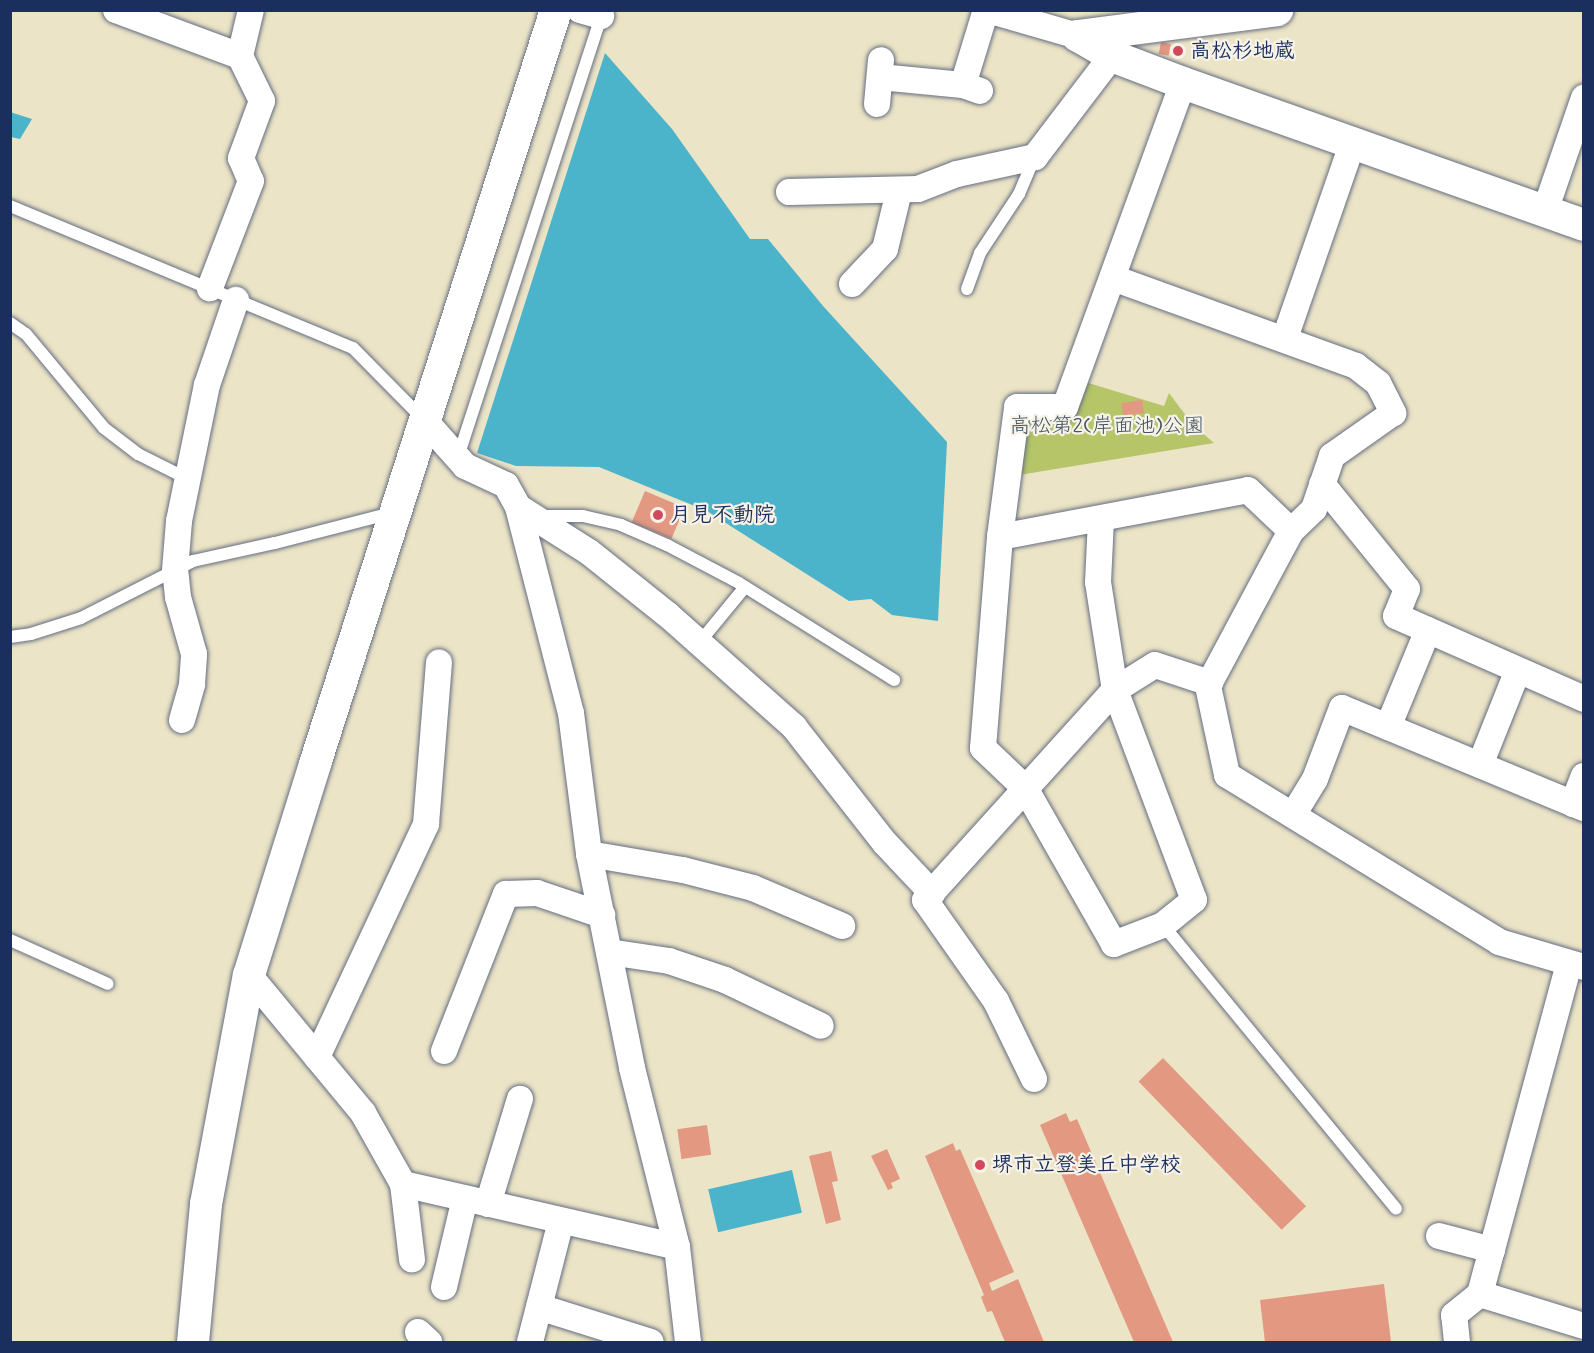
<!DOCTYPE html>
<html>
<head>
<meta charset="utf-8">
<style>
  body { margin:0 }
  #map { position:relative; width:1594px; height:1353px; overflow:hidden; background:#ece4c6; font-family:Mynerve,"Klee One",sans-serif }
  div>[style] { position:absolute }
  .green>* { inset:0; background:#b5c568 }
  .water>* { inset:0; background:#4bb3ca; transform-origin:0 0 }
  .building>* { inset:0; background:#e29881; transform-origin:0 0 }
  .roads { filter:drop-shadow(0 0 2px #646e82) drop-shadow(0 0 2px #646e82) }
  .service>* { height:12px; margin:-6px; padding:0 6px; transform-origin:6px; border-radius:6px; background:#fff }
  .minor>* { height:26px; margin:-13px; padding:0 13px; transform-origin:13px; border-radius:13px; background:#fff }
  .tertiary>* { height:32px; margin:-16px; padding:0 16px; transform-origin:16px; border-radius:16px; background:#fff }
  .dots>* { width:16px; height:16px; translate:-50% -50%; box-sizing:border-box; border:3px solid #f7f3e8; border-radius:50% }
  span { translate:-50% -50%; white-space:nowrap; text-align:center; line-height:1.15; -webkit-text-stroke:4.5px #f7f3e8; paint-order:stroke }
  .poi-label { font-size:21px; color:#1b2f5e; font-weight:700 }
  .left { translate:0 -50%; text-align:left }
  .park-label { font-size:21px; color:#425460 }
  .frame { position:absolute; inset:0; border:12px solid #1b2f5e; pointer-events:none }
</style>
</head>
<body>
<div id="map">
  <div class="green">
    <div style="clip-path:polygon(1082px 381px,1164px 406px,1169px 393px,1193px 425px,1214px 443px,1019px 475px,1026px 419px)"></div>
  </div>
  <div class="water">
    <div style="clip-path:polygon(605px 53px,672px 129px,750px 239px,768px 239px,823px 306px,947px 442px,938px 621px,892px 615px,871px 599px,849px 601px,707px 511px,599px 467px,516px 466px,477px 453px)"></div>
    <div style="clip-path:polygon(10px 112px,32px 119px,20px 139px,11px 137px)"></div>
    <div style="left:792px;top:1170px;width:44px;height:86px;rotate:77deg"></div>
  </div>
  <div class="building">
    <div style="left:1161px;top:42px;width:10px;height:12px;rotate:11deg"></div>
    <div style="left:1142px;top:400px;width:13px;height:21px;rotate:81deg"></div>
    <div style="left:645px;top:491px;width:43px;height:34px;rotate:23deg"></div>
    <div style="left:1163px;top:1058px;width:206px;height:34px;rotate:46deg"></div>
    <div style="clip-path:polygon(1066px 1113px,1070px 1122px,1077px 1119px,1173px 1342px,1134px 1342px,1040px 1125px)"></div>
    <div style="left:707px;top:1125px;width:30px;height:30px;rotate:82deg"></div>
    <div style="clip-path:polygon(953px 1143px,956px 1151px,960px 1149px,1014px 1272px,989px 1283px,992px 1291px,1018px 1279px,1044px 1342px,1005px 1342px,992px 1311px,987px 1312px,981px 1297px,984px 1295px,925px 1156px)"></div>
    <div style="clip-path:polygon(887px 1149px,900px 1179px,891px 1183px,893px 1188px,888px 1190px,871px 1156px)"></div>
    <div style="clip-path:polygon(831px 1151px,838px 1181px,832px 1182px,841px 1220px,826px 1224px,809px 1156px)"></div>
    <div style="clip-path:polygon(1384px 1284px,1391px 1342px,1265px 1342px,1260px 1300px)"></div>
  </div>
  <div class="roads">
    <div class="service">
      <div style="left:10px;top:206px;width:371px;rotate:22.5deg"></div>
      <div style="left:353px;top:348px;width:100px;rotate:45.4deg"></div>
      <div style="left:967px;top:289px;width:38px;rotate:-70deg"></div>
      <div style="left:980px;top:253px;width:71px;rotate:-56.5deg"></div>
      <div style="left:1019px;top:194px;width:39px;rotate:-67deg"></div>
      <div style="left:10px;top:323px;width:19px;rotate:35deg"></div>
      <div style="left:26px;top:334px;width:122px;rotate:50.3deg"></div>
      <div style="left:104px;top:428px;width:43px;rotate:37.4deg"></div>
      <div style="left:138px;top:454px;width:56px;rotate:26.6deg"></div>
      <div style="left:458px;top:457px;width:467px;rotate:-72deg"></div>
      <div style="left:540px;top:516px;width:43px"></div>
      <div style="left:583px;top:516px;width:39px;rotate:13deg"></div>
      <div style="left:621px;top:525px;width:50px;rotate:23.5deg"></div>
      <div style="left:667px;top:545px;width:81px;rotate:27.8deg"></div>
      <div style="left:739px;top:583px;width:183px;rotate:32deg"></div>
      <div style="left:10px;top:637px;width:21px;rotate:-8deg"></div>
      <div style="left:31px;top:634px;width:52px;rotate:-17.7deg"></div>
      <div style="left:81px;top:618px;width:126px;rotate:-27deg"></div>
      <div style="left:193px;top:561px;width:84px;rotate:-12.4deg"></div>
      <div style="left:275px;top:543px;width:121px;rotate:-14.4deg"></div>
      <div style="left:699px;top:643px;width:72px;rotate:-50.6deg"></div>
      <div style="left:1163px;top:925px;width:367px;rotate:50.6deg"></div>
      <div style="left:10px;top:940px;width:107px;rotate:24.2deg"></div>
    </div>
    <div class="minor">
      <div style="left:116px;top:10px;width:132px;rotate:20.4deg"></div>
      <div style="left:240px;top:56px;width:50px;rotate:63.9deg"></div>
      <div style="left:262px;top:101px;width:61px;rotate:110.2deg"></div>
      <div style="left:241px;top:158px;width:25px;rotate:67deg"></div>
      <div style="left:251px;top:181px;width:115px;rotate:111deg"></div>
      <div style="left:580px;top:10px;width:22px;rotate:16deg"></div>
      <div style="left:988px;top:10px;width:94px;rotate:16.1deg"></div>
      <div style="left:240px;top:56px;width:47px;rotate:-76.6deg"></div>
      <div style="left:880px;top:77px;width:83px;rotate:5.5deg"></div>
      <div style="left:963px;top:85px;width:18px;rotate:19deg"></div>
      <div style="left:963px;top:85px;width:78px;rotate:-73deg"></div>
      <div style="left:877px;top:104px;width:44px;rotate:-84.8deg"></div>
      <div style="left:789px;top:192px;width:129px;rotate:-1.3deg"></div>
      <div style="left:918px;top:189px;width:42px;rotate:-21deg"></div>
      <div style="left:957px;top:174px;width:80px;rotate:-12.3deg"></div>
      <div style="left:1035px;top:157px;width:127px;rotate:-52.7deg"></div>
      <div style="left:1545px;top:211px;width:120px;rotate:-71deg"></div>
      <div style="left:1113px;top:278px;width:258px;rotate:19.9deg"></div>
      <div style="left:1356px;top:366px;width:28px;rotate:38deg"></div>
      <div style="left:1378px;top:383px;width:34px;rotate:63deg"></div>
      <div style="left:1393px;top:413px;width:75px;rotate:144.8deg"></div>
      <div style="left:1332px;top:456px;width:56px;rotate:108.8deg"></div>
      <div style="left:1314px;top:509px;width:32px;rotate:136deg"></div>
      <div style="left:1291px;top:531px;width:176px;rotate:118.2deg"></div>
      <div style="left:1208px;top:686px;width:91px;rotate:77.9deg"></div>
      <div style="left:1227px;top:775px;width:319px;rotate:31.5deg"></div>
      <div style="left:1499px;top:942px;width:89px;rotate:16.4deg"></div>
      <div style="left:852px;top:284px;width:48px;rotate:-46.7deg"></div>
      <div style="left:885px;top:249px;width:60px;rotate:-76.4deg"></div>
      <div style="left:1285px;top:338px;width:204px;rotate:-70.9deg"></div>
      <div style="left:426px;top:422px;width:59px;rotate:48.4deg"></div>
      <div style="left:465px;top:466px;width:45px;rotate:24.9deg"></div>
      <div style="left:506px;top:485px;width:25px;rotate:61deg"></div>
      <div style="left:518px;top:507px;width:213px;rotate:75.6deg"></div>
      <div style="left:571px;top:713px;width:142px;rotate:82.7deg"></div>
      <div style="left:589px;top:854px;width:218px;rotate:78.6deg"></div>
      <div style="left:632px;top:1068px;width:185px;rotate:75.9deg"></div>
      <div style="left:677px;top:1247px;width:96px;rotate:83.4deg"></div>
      <div style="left:1322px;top:484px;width:135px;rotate:51deg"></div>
      <div style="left:1407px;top:589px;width:29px;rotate:112deg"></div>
      <div style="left:1396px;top:616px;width:206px;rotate:23.8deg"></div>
      <div style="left:518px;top:507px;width:84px;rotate:32.4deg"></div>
      <div style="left:589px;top:552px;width:101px;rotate:38.6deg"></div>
      <div style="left:668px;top:615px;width:169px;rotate:41.6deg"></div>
      <div style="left:794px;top:727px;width:147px;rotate:51.9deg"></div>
      <div style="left:885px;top:843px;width:69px;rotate:46.8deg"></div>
      <div style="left:1101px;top:519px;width:63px;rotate:92.7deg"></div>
      <div style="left:1098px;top:582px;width:109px;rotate:81.1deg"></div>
      <div style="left:1115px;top:690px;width:224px;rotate:69.4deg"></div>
      <div style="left:1194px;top:900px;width:40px;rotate:141deg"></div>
      <div style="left:1163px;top:925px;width:53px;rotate:158.8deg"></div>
      <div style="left:1114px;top:944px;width:180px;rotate:-119.7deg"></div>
      <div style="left:1025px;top:788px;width:58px;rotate:-136.4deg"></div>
      <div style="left:983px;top:748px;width:212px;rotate:-85.4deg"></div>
      <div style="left:1000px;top:537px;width:131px;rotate:-82.5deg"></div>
      <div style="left:1017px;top:407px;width:48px"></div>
      <div style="left:1065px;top:407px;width:345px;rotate:-70deg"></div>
      <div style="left:1000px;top:537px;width:252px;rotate:-10.7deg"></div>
      <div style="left:1248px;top:490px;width:59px;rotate:43.6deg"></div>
      <div style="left:182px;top:720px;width:37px;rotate:-74deg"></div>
      <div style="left:192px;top:684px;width:30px;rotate:-86deg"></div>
      <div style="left:194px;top:654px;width:59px;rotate:-105.7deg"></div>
      <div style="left:178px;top:597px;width:27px;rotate:-96deg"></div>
      <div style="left:175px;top:570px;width:49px;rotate:-85.3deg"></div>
      <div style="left:179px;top:521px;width:139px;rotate:-78.4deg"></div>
      <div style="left:207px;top:385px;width:90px;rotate:-71.2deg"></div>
      <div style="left:1388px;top:727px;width:105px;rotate:-67.6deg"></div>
      <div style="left:1480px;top:765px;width:102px;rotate:-68.2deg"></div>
      <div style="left:1573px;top:804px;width:30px;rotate:-69deg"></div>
      <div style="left:1293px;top:815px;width:42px;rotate:-58.6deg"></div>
      <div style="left:1315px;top:779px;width:76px;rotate:-69.2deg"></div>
      <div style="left:1342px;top:708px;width:262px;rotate:22.5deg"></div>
      <div style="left:589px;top:854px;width:95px;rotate:9.7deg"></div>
      <div style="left:683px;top:870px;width:72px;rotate:14.4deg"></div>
      <div style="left:753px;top:888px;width:97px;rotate:23.1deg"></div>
      <div style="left:609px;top:952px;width:61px;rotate:8.5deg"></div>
      <div style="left:669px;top:961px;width:59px;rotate:18.7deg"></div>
      <div style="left:725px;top:980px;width:106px;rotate:25.6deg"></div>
      <div style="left:1569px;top:964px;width:342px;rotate:105.1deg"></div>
      <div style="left:1480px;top:1294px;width:109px;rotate:17.1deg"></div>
      <div style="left:249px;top:975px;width:179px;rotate:50.4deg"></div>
      <div style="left:363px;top:1113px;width:81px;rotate:60.6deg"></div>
      <div style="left:403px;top:1184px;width:281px;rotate:12.9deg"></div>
      <div style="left:444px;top:1051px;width:169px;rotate:-68.5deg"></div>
      <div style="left:506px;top:894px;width:31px;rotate:-2deg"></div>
      <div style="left:537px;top:893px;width:69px;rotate:18.7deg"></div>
      <div style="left:317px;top:1057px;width:257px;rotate:-64.9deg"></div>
      <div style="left:426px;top:824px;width:162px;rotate:-85.4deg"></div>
      <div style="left:1034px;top:1079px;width:87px;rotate:-116deg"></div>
      <div style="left:996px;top:1001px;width:123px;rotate:-125.1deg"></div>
      <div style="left:925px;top:900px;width:283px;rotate:-47.9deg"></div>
      <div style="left:1115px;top:690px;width:47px;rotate:-32deg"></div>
      <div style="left:1155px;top:665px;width:58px;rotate:18.1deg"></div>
      <div style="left:403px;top:1184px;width:76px;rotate:83.2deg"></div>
      <div style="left:488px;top:1204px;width:110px;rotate:-73.1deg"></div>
      <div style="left:1439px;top:1236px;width:55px;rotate:14.8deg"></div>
      <div style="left:444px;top:1287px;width:91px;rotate:-76.7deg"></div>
      <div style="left:539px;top:1307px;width:117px;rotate:17.4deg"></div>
      <div style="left:418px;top:1332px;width:15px;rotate:42deg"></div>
      <div style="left:530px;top:1342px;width:125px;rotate:-75.6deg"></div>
      <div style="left:1457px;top:1342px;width:27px;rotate:-96deg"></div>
      <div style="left:1454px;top:1315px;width:33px;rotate:-39deg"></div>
    </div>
    <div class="tertiary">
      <div style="left:1078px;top:36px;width:39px;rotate:30deg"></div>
      <div style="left:1112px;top:56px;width:76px;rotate:20.8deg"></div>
      <div style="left:1183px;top:83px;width:425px;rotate:19.5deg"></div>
      <div style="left:1078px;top:36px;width:201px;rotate:-7.4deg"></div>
      <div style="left:193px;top:1342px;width:139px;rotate:-84.6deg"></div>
      <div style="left:206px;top:1204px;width:233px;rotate:-79.4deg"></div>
      <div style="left:249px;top:975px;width:221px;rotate:-72.6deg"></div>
      <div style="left:315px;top:764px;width:792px;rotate:-72.27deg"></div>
    </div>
  </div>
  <div class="dots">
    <div style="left:1178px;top:51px;background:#d1495b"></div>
    <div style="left:658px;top:515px;background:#d1495b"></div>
    <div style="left:980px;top:1165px;background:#d1495b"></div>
  </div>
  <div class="poi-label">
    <span class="left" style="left:1190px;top:51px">高松杉地蔵</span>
    <span class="left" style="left:670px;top:515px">月見不動院</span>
    <span class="left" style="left:992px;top:1165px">堺市立登美丘中学校</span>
  </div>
  <div class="park-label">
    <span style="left:1107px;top:426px">高松第2(岸面池)公園</span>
  </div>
  <div class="frame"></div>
</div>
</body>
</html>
